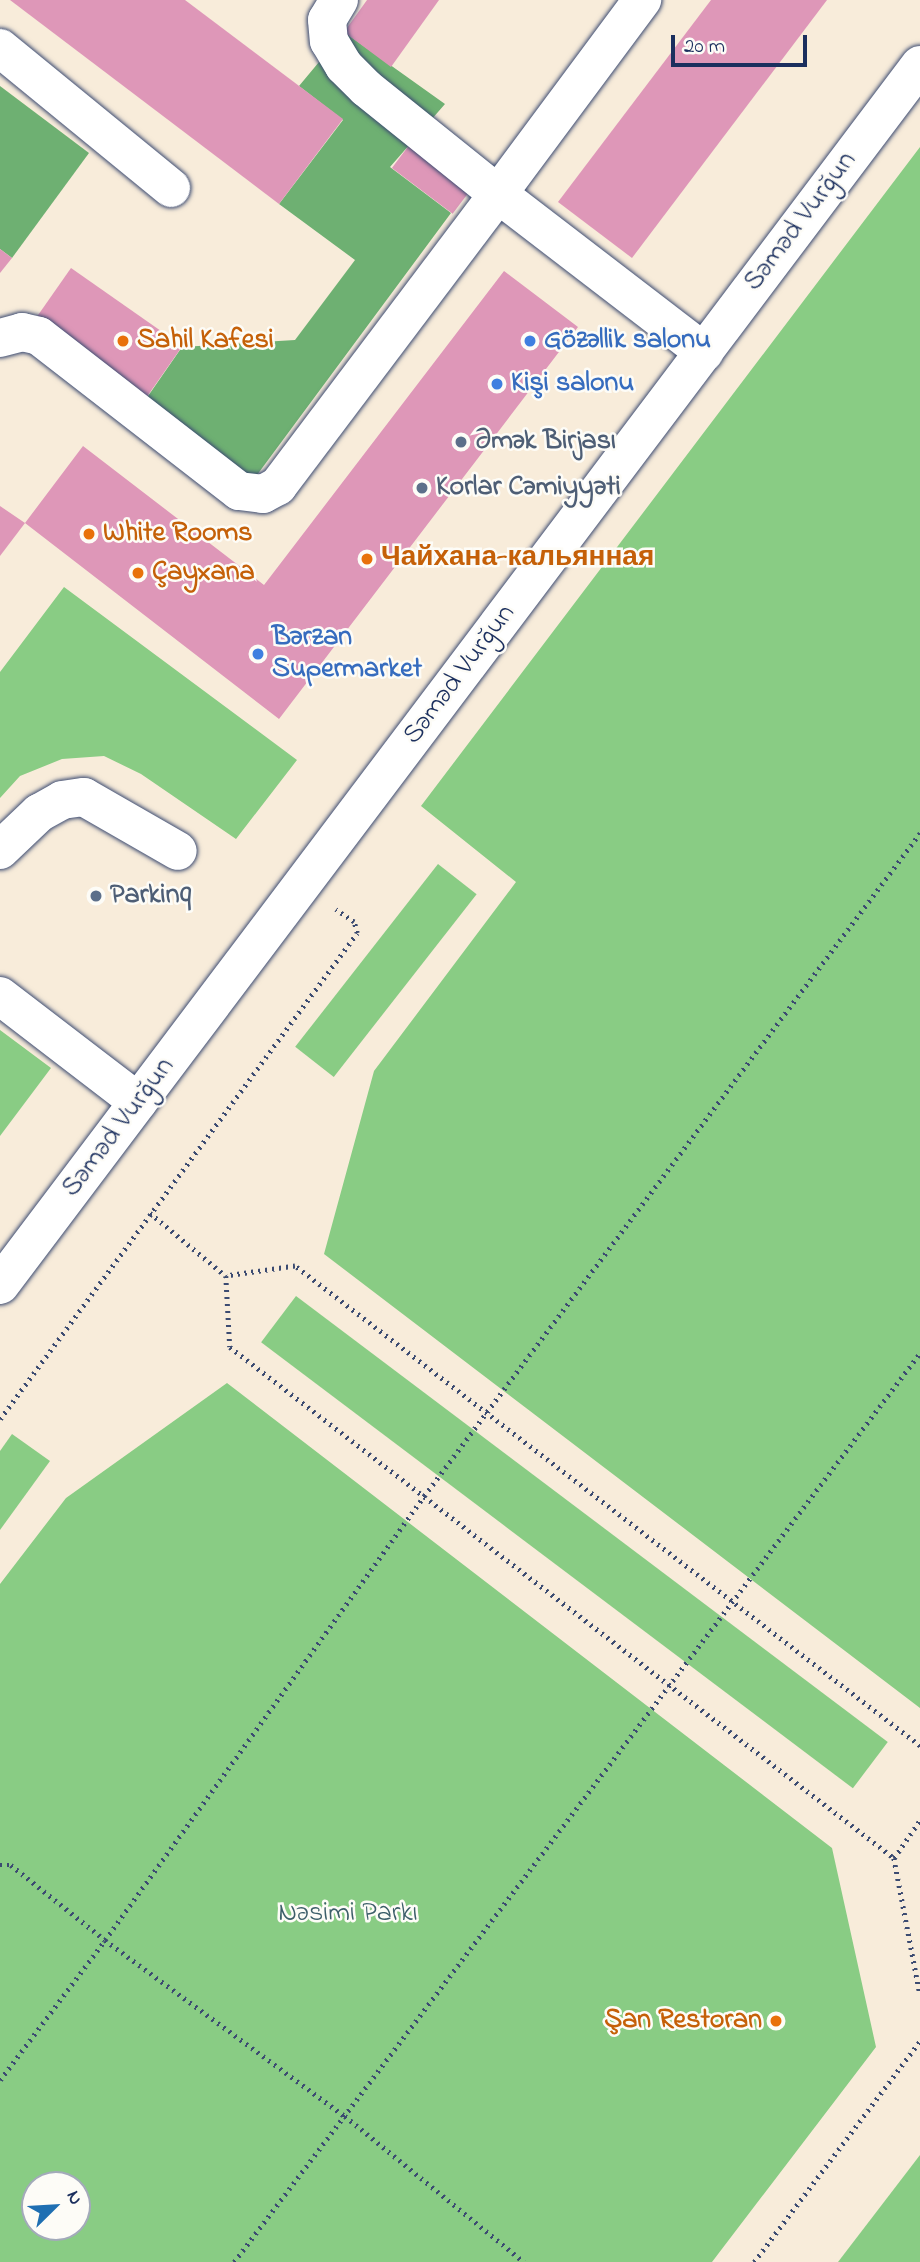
<!DOCTYPE html>
<html>
<head>
<meta charset="utf-8">
<style>
  body { margin:0 }
  #map { position:relative; width:920px; height:2262px; overflow:hidden; background:#f8ecda; font-family:"Indie Flower",sans-serif }
  div>[style] { position:absolute }
  .green>* { inset:0; background:#89cc84; transform-origin:0 0 }
  .forest>* { inset:0; background:#6eb072 }
  .building>* { inset:0; background:#de97b8; transform-origin:0 0 }
  .path>* { height:4.5px; margin-top:-2.25px; transform-origin:0; background:repeating-linear-gradient(90deg,#3c4b71 0 2px,transparent 0 7px) }
  .roads { filter:drop-shadow(0 0 2px #3c4b71) drop-shadow(0 0 2px #3c4b71) }
  .minor>* { height:38px; margin:-19px; padding:0 19px; transform-origin:19px; border-radius:19px; background:#fff }
  .major>* { height:38px; margin:-19px; padding:0 19px; transform-origin:19px; border-radius:19px; background:#fff }
  .dots>* { width:19px; height:19px; translate:-50% -50%; box-sizing:border-box; border:4px solid #fdfcf7; border-radius:50% }
  span { translate:-50% -50%; white-space:nowrap; text-align:center; line-height:1.15; -webkit-text-stroke:5px #fdfcf7; paint-order:stroke }
  .street-label { font-size:28px; color:#1b2f5e }
  .food-label { font-size:28px; color:#c56008; font-weight:700 }
  .left { translate:0 -50%; text-align:left }
  .right { translate:-100% -50%; text-align:right }
  .shop-label { font-size:28px; color:#366cbe; font-weight:700 }
  .service-label { font-size:28px; color:#4e5e75; font-weight:700 }
  .park-label { font-size:28px; color:#3c5e69 }
  .north { position:absolute; left:21px; top:2171px; width:70px; height:70px; box-sizing:border-box; background:#fdfcf7; border:2px solid #a3aaba; border-radius:50%; rotate:66deg; font-size:19px; font-weight:700; line-height:28px; text-align:center; color:#1b2f5e }
  .north::after { content:''; display:block; margin:auto; width:24px; height:32px; background:#1f6fb2; clip-path:polygon(50% 0,100% 100%,50% 72%,0 100%) }
  .scale { position:absolute; left:671px; top:35px; width:136px; height:32px; box-sizing:border-box; border:4px solid #1b2f5e; border-top:0; padding-left:9px; font-size:21px; line-height:24px; white-space:nowrap; color:#1b2f5e; -webkit-text-stroke:5px #fdfcf7; paint-order:stroke }
</style>
</head>
<body>
<div id="map">
  <div class="green">
    <div style="clip-path:polygon(920px 147px,920px 1708px,324px 1254px,374px 1071px,516px 882px,421px 806px)"></div>
    <div style="clip-path:polygon(64px 587px,297px 760px,236px 839px,141px 774px,104px 756px,62px 759px,20px 776px,0 798px,0 672px)"></div>
    <div style="left:438px;top:864px;width:49px;height:232px;rotate:38deg"></div>
    <div style="clip-path:polygon(0 1030px,51px 1068px,0 1136px)"></div>
    <div style="left:296px;top:1296px;width:741px;height:58px;rotate:37deg"></div>
    <div style="clip-path:polygon(evenodd,227px 1383px,832px 1848px,876px 2047px,712px 2262px,0 2262px,0 1584px,66px 1498px,227px 1383px,35px 2185px,77px 2185px,77px 2227px,35px 2227px,35px 2185px)"></div>
    <div style="clip-path:polygon(12px 1434px,50px 1461px,0 1530px,0 1451px)"></div>
    <div style="clip-path:polygon(920px 2155px,920px 2262px,838px 2262px)"></div>
  </div>
  <div class="forest">
    <div style="clip-path:polygon(344px 32px,445px 104px,390px 167px,451px 213px,254px 479px,146px 399px,182px 347px,295px 340px,355px 260px,279px 204px,343px 120px,299px 86px)"></div>
    <div style="clip-path:polygon(0 86px,89px 153px,12px 258px,0 249px)"></div>
  </div>
  <div class="building">
    <div style="clip-path:polygon(10px 0,185px 0,343px 119px,279px 204px)"></div>
    <div style="clip-path:polygon(367px 0,439px 0,391px 67px,344px 32px)"></div>
    <div style="clip-path:polygon(711px 0,827px 0,632px 258px,558px 202px)"></div>
    <div style="left:413px;top:140px;width:76px;height:35px;rotate:37deg"></div>
    <div style="clip-path:polygon(0 249px,12px 258px,0 273px)"></div>
    <div style="left:71px;top:268px;width:136px;height:64px;rotate:35deg"></div>
    <div style="clip-path:polygon(504px 271px,578px 327px,279px 719px,25px 523px,83px 446px,264px 585px)"></div>
    <div style="clip-path:polygon(0 506px,25px 523px,0 556px)"></div>
  </div>
  <div class="path">
    <div style="left:150px;top:1213px;width:99px;rotate:39.7deg"></div>
    <div style="left:0;top:1419px;width:603px;rotate:-53.7deg"></div>
    <div style="left:357px;top:933px;width:11px;rotate:-105deg"></div>
    <div style="left:354px;top:922px;width:22px;rotate:-146deg"></div>
    <div style="left:920px;top:1746px;width:788px;rotate:-142.48deg"></div>
    <div style="left:295px;top:1266px;width:70px;rotate:171.8deg"></div>
    <div style="left:226px;top:1276px;width:71px;rotate:86.8deg"></div>
    <div style="left:230px;top:1347px;width:838px;rotate:37.58deg"></div>
    <div style="left:894px;top:1858px;width:138px;rotate:79.2deg"></div>
    <div style="left:894px;top:1858px;width:46px;rotate:-55.6deg"></div>
    <div style="left:0;top:1865px;width:11px"></div>
    <div style="left:11px;top:1865px;width:120px;rotate:38.6deg"></div>
    <div style="left:105px;top:1940px;width:298px;rotate:36.3deg"></div>
    <div style="left:345px;top:2116px;width:231px;rotate:39.2deg"></div>
    <div style="left:0;top:2080px;width:175px;rotate:-53.1deg"></div>
    <div style="left:105px;top:1940px;width:547px;rotate:-54.3deg"></div>
    <div style="left:424px;top:1496px;width:828px;rotate:-53.2deg"></div>
    <div style="left:234px;top:2262px;width:1139px;rotate:-52.96deg"></div>
    <div style="left:754px;top:2262px;width:276px;rotate:-53.1deg"></div>
  </div>
  <div class="roads">
    <div class="minor">
      <div style="left:339px;top:0;width:23px;rotate:121deg"></div>
      <div style="left:327px;top:20px;width:21px;rotate:85deg"></div>
      <div style="left:329px;top:41px;width:29px;rotate:59deg"></div>
      <div style="left:344px;top:66px;width:31px;rotate:45deg"></div>
      <div style="left:366px;top:88px;width:169px;rotate:38.8deg"></div>
      <div style="left:498px;top:194px;width:242px;rotate:-53.4deg"></div>
      <div style="left:0;top:48px;width:221px;rotate:39.3deg"></div>
      <div style="left:0;top:338px;width:23px;rotate:-15deg"></div>
      <div style="left:22px;top:332px;width:17px;rotate:13deg"></div>
      <div style="left:39px;top:336px;width:253px;rotate:37.8deg"></div>
      <div style="left:239px;top:491px;width:24px;rotate:7deg"></div>
      <div style="left:263px;top:494px;width:17px;rotate:-28deg"></div>
      <div style="left:278px;top:486px;width:366px;rotate:-53deg"></div>
      <div style="left:498px;top:194px;width:260px;rotate:37.5deg"></div>
      <div style="left:0;top:850px;width:54px;rotate:-43.5deg"></div>
      <div style="left:39px;top:813px;width:26px;rotate:-29deg"></div>
      <div style="left:62px;top:800px;width:22px;rotate:-8deg"></div>
      <div style="left:84px;top:797px;width:108px;rotate:29.9deg"></div>
    </div>
    <div class="major">
      <div style="left:0;top:996px;width:174px;rotate:37.5deg"></div>
      <div style="left:0;top:1285px;width:1528px;rotate:-52.98deg"></div>
    </div>
  </div>
  <div class="dots">
    <div style="left:123px;top:341px;background:#e8710a"></div>
    <div style="left:530px;top:341px;background:#3f7fe0"></div>
    <div style="left:497px;top:384px;background:#3f7fe0"></div>
    <div style="left:461px;top:442px;background:#5c6f8a"></div>
    <div style="left:422px;top:488px;background:#5c6f8a"></div>
    <div style="left:89px;top:534px;background:#e8710a"></div>
    <div style="left:367px;top:559px;background:#e8710a"></div>
    <div style="left:138px;top:573px;background:#e8710a"></div>
    <div style="left:258px;top:654px;background:#3f7fe0"></div>
    <div style="left:96px;top:896px;background:#5c6f8a"></div>
    <div style="left:776px;top:2021px;background:#e8710a"></div>
  </div>
  <div class="street-label">
    <span style="left:801px;top:222px;rotate:-53deg">Səməd Vurğun</span>
    <span style="left:460px;top:675px;rotate:-53deg">Səməd Vurğun</span>
    <span style="left:119px;top:1128px;rotate:-53deg">Səməd Vurğun</span>
  </div>
  <div class="food-label">
    <span class="left" style="left:137px;top:341px">Sahil Kafesi</span>
    <span class="left" style="left:103px;top:534px">White Rooms</span>
    <span class="left" style="left:381px;top:559px">Чайхана-кальянная</span>
    <span class="left" style="left:152px;top:573px">Çayxana</span>
    <span class="right" style="left:762px;top:2021px">Şan Restoran</span>
  </div>
  <div class="shop-label">
    <span class="left" style="left:544px;top:341px">Gözəllik salonu</span>
    <span class="left" style="left:511px;top:384px">Kişi salonu</span>
    <span class="left" style="left:272px;top:654px">Bərzan<br>Supermarket</span>
  </div>
  <div class="service-label">
    <span class="left" style="left:475px;top:442px">Əmək Birjası</span>
    <span class="left" style="left:436px;top:488px">Korlar Cəmiyyəti</span>
    <span class="left" style="left:110px;top:896px">Parkinq</span>
  </div>
  <div class="park-label">
    <span style="left:348px;top:1914px">Nəsimi Parkı</span>
  </div>
  <div class="north">N</div>
  <div class="scale">20 m</div>
</div>
</body>
</html>
